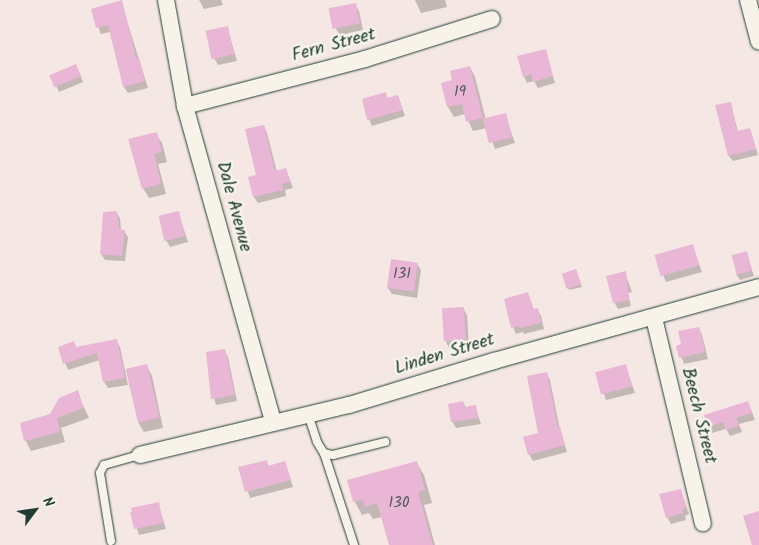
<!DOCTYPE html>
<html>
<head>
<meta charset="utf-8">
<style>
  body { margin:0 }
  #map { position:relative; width:759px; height:545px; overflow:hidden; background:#f4e7e4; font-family:Kalam,sans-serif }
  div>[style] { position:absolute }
  .shadow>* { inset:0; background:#0003 }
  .building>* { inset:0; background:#e9b7d5; transform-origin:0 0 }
  .roads { filter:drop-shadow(0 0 1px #1f3d34) drop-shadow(0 0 1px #1f3d34) }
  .service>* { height:8px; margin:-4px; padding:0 4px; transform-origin:4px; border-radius:4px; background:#f7f3e8 }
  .minor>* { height:16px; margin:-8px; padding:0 8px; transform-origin:8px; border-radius:8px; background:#f7f3e8 }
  span { translate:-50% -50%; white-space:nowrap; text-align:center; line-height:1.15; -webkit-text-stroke:5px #f7f3e8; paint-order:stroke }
  .number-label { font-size:15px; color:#525c5c }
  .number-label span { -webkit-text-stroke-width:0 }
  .street-label { font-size:18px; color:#1f3d34 }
  .north { position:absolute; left:10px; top:485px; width:50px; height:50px; -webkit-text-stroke:4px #f7f3e8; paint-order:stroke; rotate:59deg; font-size:14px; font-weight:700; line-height:20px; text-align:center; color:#1f3d34 }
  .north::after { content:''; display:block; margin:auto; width:18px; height:22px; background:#1f3d34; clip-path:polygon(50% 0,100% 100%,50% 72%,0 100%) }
</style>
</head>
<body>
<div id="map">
  <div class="shadow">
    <div style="clip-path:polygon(199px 0,221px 0,223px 5px,204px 9px)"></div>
    <div style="clip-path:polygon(415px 0,445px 0,447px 7px,421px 13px)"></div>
    <div style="clip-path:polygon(121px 2px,148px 88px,128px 93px,124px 87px,110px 32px,101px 34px,92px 10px)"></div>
    <div style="clip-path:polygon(355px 5px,359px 11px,363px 30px,340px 35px,336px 29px)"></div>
    <div style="clip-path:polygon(227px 27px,237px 61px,218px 65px,214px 58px)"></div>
    <div style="clip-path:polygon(545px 51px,555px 83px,538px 88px,534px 81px,527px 83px,524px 76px)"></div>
    <div style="clip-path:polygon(470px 67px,475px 77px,486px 120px,505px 114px,515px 143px,495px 149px,487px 128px,473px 131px,465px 114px,454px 117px,448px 107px,443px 83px,454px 81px)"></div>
    <div style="clip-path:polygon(79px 72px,83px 82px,59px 92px,51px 75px)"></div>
    <div style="clip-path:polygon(385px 93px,388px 99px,398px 96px,405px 116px,372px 126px,369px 119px)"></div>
    <div style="clip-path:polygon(731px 104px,738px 132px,750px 129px,758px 155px,733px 161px,729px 156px,717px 106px)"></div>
    <div style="clip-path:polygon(264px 126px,267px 133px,277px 172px,286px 169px,293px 188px,285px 190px,286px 196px,258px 203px,254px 197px)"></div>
    <div style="clip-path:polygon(156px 134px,162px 143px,167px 162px,158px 164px,166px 194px,149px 198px,143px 188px)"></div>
    <div style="clip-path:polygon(116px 212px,120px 218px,121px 230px,124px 231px,128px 237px,125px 261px,105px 260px,101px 254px)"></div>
    <div style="clip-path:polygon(178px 212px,188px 242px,170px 247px,166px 240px)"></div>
    <div style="clip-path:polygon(692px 246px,702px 272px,666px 282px,656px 257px)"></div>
    <div style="clip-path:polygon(746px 253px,754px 276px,740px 280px,736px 274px)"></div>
    <div style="clip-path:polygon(417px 264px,421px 270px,417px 298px,392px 294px,388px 288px)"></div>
    <div style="clip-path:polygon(576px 270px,582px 287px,569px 290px,568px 287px)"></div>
    <div style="clip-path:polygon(625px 273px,632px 292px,628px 293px,631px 306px,618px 309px,614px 302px)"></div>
    <div style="clip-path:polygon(528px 293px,534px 310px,537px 309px,541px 316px,544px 329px,524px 334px,523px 332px,516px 334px,513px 327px)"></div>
    <div style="clip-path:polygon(463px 308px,467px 315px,469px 347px,449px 348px,446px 342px)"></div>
    <div style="clip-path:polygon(699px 328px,702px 335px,708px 359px,684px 364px,678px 347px,682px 345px)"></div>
    <div style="clip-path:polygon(116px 341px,120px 347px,128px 385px,108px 388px,104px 382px,100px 360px,68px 370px,59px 347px,74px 343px,77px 348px)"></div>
    <div style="clip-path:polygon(224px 351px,228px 357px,237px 401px,216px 405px,209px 380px,212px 379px)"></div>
    <div style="clip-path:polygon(625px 365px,635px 393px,606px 400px,597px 373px)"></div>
    <div style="clip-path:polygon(147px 366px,152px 376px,163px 428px,144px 432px,138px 422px)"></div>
    <div style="clip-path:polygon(547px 374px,550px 380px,560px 430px,567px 452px,533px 461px,529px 454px,540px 434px)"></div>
    <div style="clip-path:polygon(77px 392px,89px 418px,61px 428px,65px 442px,31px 451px,26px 441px,21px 424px,51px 416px)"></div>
    <div style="clip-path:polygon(463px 402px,466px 408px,475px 406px,481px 424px,456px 428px,452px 421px)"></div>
    <div style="clip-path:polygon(748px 402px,755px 420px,739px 424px,742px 432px,730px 436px,726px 429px,712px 433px,709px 426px)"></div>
    <div style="clip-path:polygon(266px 461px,269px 467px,285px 463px,293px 487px,250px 498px,240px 468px)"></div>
    <div style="clip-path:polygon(416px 462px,424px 475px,432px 503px,424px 505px,435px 545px,390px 545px,382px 517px,373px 519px,369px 513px,362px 515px,355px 502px,349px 481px)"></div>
    <div style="clip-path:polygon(681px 491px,689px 514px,685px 516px,686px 520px,671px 524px,667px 517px)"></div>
    <div style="clip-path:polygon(158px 503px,166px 529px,139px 535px,131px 513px)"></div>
  </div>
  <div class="building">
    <div style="clip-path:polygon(122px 0,136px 58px,139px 57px,145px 81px,123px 87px,108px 25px,96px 28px,91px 9px)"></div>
    <div style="left:356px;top:3px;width:21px;height:28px;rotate:79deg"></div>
    <div style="left:228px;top:26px;width:29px;height:23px;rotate:78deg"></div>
    <div style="clip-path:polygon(546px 49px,553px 76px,533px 82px,531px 74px,523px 77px,517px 56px)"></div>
    <div style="left:76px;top:64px;width:13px;height:29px;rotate:67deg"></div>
    <div style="clip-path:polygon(470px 66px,483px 118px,466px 122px,462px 104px,447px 107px,441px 83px,452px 80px,450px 71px)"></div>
    <div style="clip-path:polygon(386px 92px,387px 98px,398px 95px,403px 110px,367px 120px,362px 99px)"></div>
    <div style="clip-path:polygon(731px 102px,737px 131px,750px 128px,756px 149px,728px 156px,715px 105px)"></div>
    <div style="left:506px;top:113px;width:25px;height:24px;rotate:76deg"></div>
    <div style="clip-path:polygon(264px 125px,275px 171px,286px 168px,290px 182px,282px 184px,283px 190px,253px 197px,248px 177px,256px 175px,245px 129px)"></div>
    <div style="clip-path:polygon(157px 132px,162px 152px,154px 154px,161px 184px,142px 189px,128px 139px)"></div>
    <div style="clip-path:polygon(117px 211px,119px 229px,125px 230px,122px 256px,100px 254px,103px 212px)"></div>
    <div style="left:179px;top:211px;width:26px;height:21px;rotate:77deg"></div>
    <div style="left:693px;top:244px;width:22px;height:40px;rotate:74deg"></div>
    <div style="left:747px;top:251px;width:20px;height:16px;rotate:75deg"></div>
    <div style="left:391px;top:259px;width:27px;height:29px;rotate:8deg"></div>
    <div style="left:576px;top:269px;width:16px;height:15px;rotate:72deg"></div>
    <div style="clip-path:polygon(626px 271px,629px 300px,613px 303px,606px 276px)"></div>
    <div style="clip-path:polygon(528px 292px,533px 309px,538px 308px,541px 323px,519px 328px,519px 326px,511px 328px,504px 299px)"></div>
    <div style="left:464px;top:307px;width:33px;height:22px;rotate:87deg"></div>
    <div style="clip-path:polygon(699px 327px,705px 352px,679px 358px,676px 346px,681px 344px,678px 331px)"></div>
    <div style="clip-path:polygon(117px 339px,125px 378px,103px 382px,97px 353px,63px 364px,58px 347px,74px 341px,76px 347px)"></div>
    <div style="clip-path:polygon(225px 349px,235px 395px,211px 399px,206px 352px)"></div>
    <div style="left:147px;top:364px;width:55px;height:22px;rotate:77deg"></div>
    <div style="left:626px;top:364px;width:23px;height:32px;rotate:75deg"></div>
    <div style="clip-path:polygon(547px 372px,558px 428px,560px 427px,565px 445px,528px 455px,523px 437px,538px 433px,527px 376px)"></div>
    <div style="clip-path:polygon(78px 390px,84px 408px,57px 418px,60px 432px,24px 441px,20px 423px,50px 414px,59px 398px)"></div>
    <div style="clip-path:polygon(463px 401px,464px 407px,476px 405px,478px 418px,451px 422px,448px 404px)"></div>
    <div style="clip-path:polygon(748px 401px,752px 413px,736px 418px,739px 426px,726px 430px,723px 422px,708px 427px,704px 415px)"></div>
    <div style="clip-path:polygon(267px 460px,268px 466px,285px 461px,291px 480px,245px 492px,238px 467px)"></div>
    <div style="clip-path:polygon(417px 461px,425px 490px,418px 492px,433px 545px,389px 545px,377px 503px,365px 507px,363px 500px,353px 502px,347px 480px)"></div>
    <div style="clip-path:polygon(681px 489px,686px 508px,682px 509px,683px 513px,666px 518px,659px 494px)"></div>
    <div style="clip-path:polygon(159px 502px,163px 523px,134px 529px,130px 512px,132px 512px,131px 508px)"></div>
    <div style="clip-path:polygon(759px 511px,759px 545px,752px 545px,743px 516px)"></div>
  </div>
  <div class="roads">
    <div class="service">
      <div style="left:308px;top:414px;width:29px;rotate:72deg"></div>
      <div style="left:317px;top:442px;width:13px;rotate:58deg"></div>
      <div style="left:324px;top:453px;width:9px;rotate:13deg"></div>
      <div style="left:333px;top:455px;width:54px;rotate:-14deg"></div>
      <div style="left:324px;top:453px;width:97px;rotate:71.9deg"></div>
      <div style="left:111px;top:541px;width:69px;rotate:-99.2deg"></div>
      <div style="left:100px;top:473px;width:9px;rotate:-63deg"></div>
      <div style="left:104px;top:465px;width:37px;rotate:-16deg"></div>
    </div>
    <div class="minor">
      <div style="left:166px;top:0;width:108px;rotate:79.8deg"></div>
      <div style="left:185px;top:106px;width:328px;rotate:74.4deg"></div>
      <div style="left:748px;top:0;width:43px;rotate:75.3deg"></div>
      <div style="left:185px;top:106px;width:186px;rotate:-14.6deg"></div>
      <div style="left:365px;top:59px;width:133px;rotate:-17.5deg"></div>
      <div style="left:654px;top:318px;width:211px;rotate:76.6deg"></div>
      <div style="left:140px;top:455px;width:215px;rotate:-13.5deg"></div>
      <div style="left:349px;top:405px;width:152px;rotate:-16.9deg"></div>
      <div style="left:494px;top:361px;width:275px;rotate:-15.6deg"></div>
    </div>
  </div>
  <div class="number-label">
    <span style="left:460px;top:93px">19</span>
    <span style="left:402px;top:275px">131</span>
    <span style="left:399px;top:504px">130</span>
  </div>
  <div class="street-label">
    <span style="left:334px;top:46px;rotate:-15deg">Fern Street</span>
    <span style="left:233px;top:207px;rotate:75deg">Dale Avenue</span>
    <span style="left:445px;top:355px;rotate:-17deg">Linden Street</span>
    <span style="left:698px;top:416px;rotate:76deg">Beech Street</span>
  </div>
  <div class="north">N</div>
</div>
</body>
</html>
